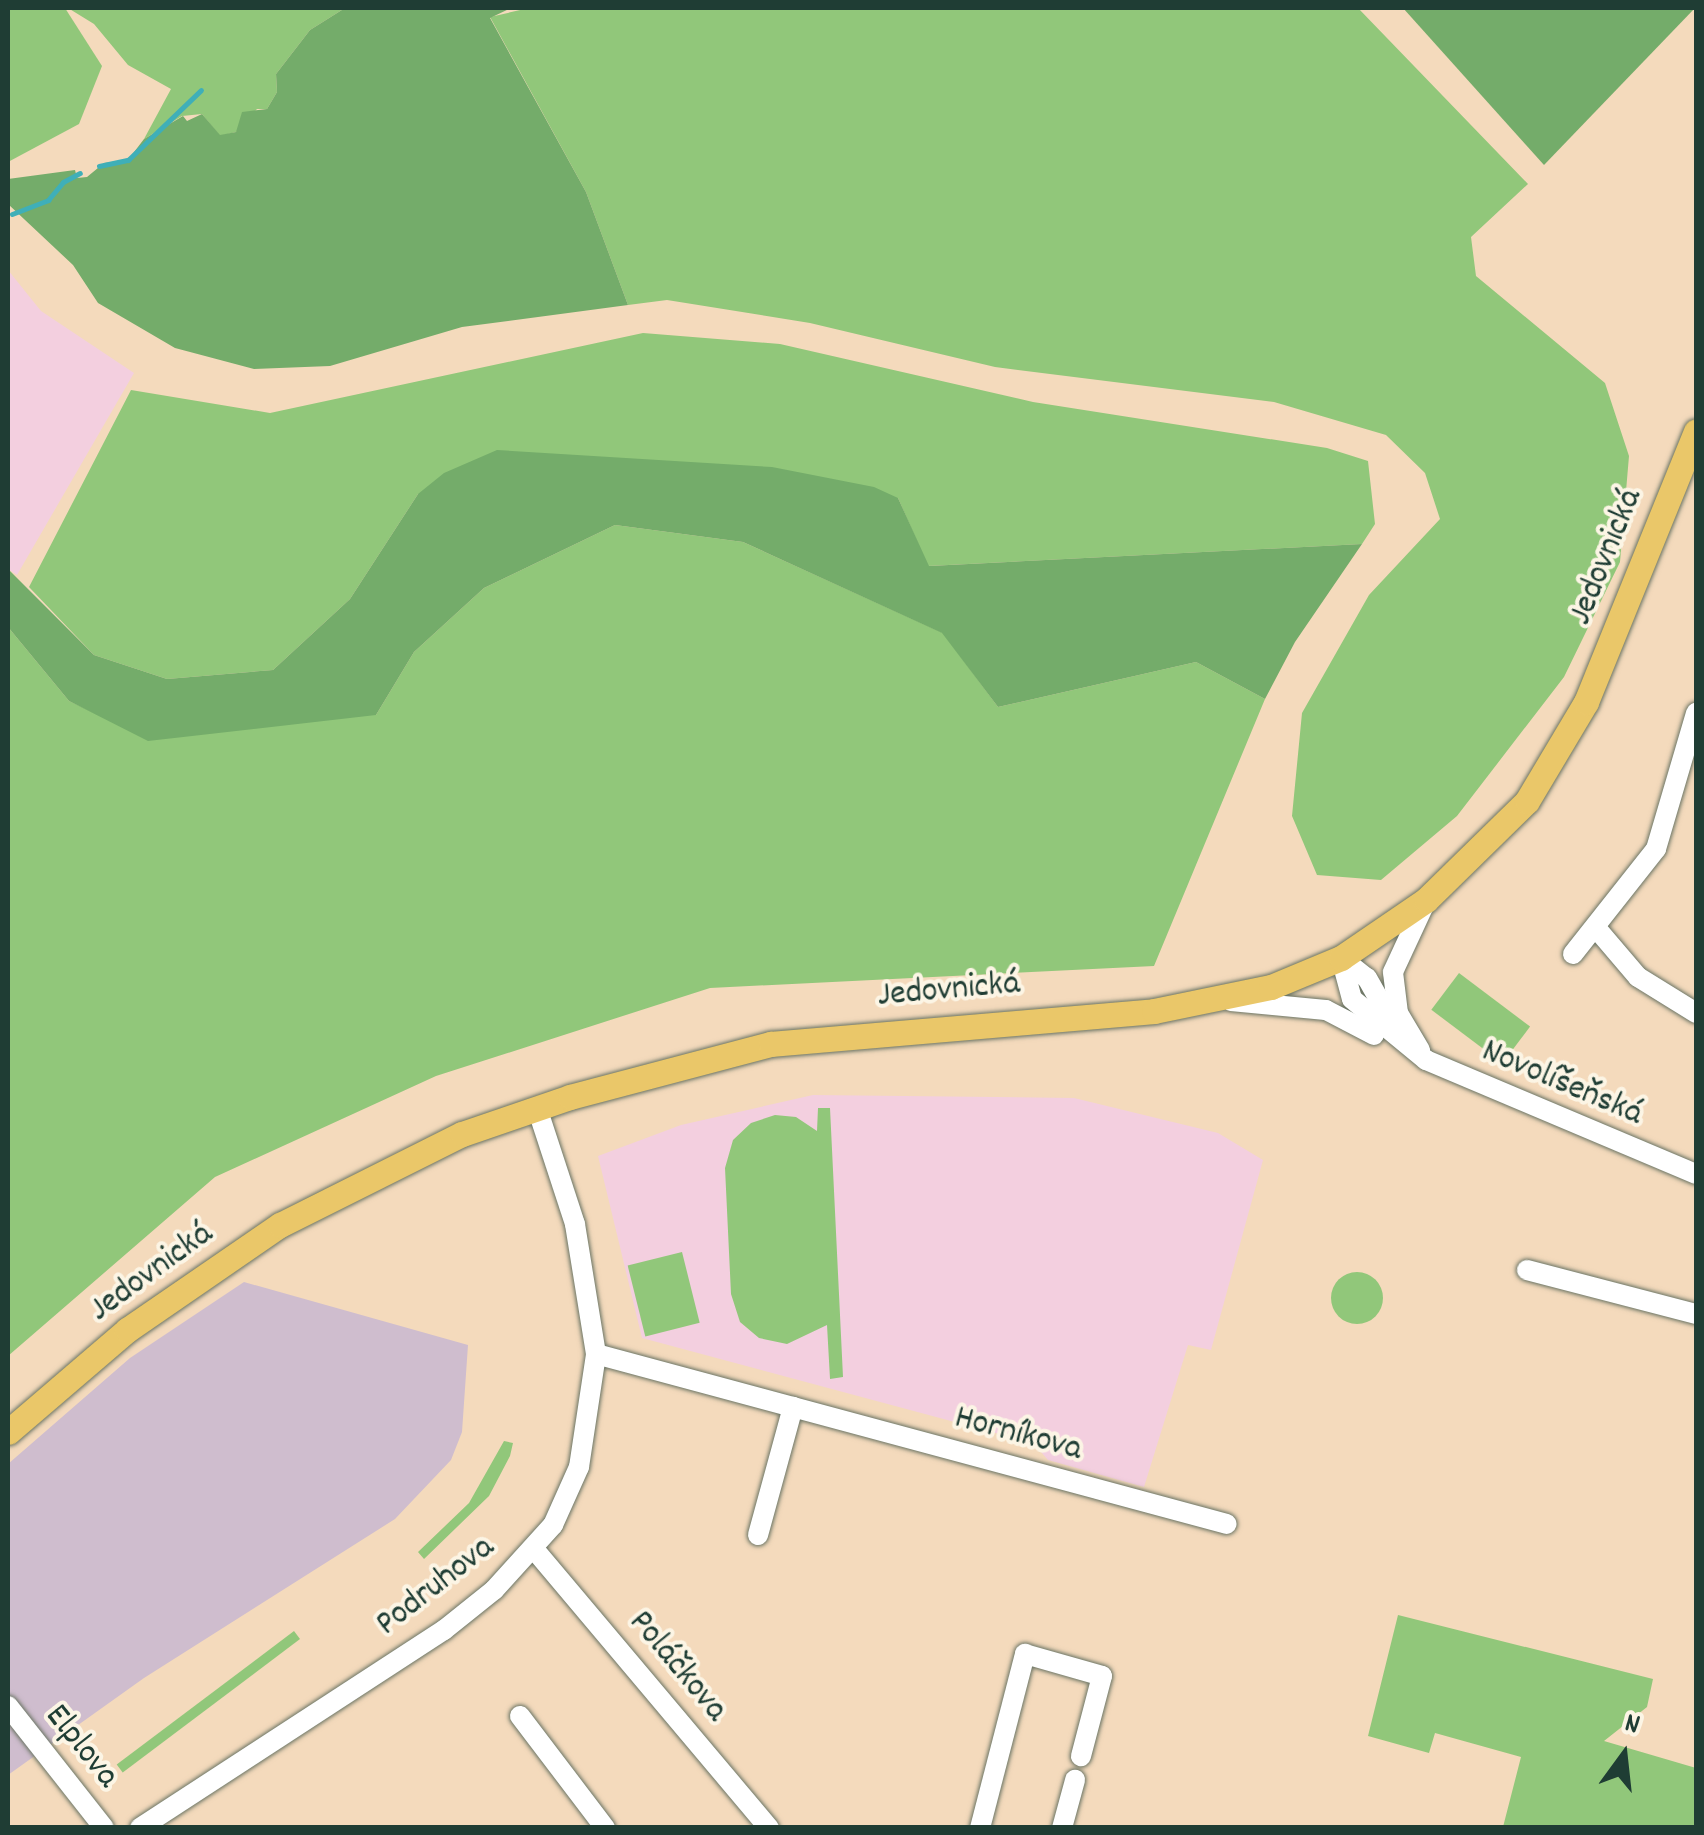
<!DOCTYPE html>
<html>
<head>
<meta charset="utf-8">
<style>
  body { margin:0 }
  #map { position:relative; width:1704px; height:1835px; overflow:hidden; background:#f4dabc; font-family:Dekko,sans-serif }
  div>[style] { position:absolute }
  .built>* { inset:0; background:#f3cfdf }
  .industrial>* { inset:0; background:#cfbdce }
  .green>* { inset:0; background:#91c77a; transform-origin:0 0 }
  .round { border-radius:50% }
  .forest>* { inset:0; background:#74ac6a }
  .stream>* { height:5px; margin:-2.5px; padding:0 2.5px; transform-origin:2.5px; border-radius:2.5px; background:#3fafb8 }
  .roads { filter:drop-shadow(0 0 2px #6a7464) drop-shadow(0 0 2px #6a7464) }
  .minor>* { height:20px; margin:-10px; padding:0 10px; transform-origin:10px; border-radius:10px; background:#fff }
  .major>* { height:25px; margin:-12.5px; padding:0 12.5px; transform-origin:12.5px; border-radius:12.5px; background:#eac769 }
  span { translate:-50% -50%; white-space:nowrap; text-align:center; line-height:1.15; -webkit-text-stroke:8px #fcf5e5; paint-order:stroke }
  .street-label { font-size:35px; color:#1f3d34 }
  .frame { position:absolute; inset:0; border:10px solid #1f3d34; pointer-events:none }
  .north { position:absolute; left:1574px; top:1705px; width:100px; height:100px; -webkit-text-stroke:8px #fcf5e5; paint-order:stroke; rotate:15deg; font-size:28px; font-weight:700; line-height:40px; text-align:center; color:#1f3d34 }
  .north::after { content:''; display:block; margin:auto; width:35px; height:45px; background:#1f3d34; clip-path:polygon(50% 0,100% 100%,50% 72%,0 100%) }
</style>
</head>
<body>
<div id="map">
  <div class="built">
    <div style="clip-path:polygon(8px 270px,41px 311px,134px 373px,17px 575px,8px 569px)"></div>
    <div style="clip-path:polygon(813px 1095px,1074px 1098px,1218px 1133px,1263px 1160px,1211px 1350px,1188px 1345px,1144px 1487px,1048px 1460px,1033px 1443px,642px 1338px,598px 1156px,681px 1125px)"></div>
  </div>
  <div class="industrial">
    <div style="clip-path:polygon(244px 1282px,468px 1345px,462px 1432px,451px 1460px,395px 1519px,144px 1678px,8px 1775px,8px 1464px,130px 1358px)"></div>
  </div>
  <div class="green">
    <div style="clip-path:polygon(8px 8px,65px 8px,102px 66px,79px 124px,8px 162px)"></div>
    <div style="clip-path:polygon(68px 8px,345px 8px,310px 30px,276px 74px,277px 92px,267px 109px,257px 109px,236px 132px,220px 136px,202px 114px,182px 116px,144px 139px,171px 89px,128px 65px,94px 24px)"></div>
    <div style="clip-path:polygon(529px 8px,1358px 8px,1528px 184px,1471px 237px,1476px 276px,1605px 383px,1629px 456px,1620px 562px,1564px 677px,1457px 816px,1381px 880px,1317px 875px,1292px 816px,1302px 713px,1369px 595px,1440px 519px,1425px 473px,1386px 435px,1274px 402px,995px 367px,810px 323px,667px 300px,628px 305px,586px 192px,490px 17px)"></div>
    <div style="clip-path:polygon(643px 333px,780px 344px,1033px 402px,1327px 448px,1368px 461px,1375px 524px,1362px 544px,928px 566px,898px 498px,418px 494px,350px 599px,273px 670px,167px 679px,94px 655px,29px 587px,131px 390px,270px 413px)"></div>
    <div style="clip-path:polygon(615px 525px,743px 542px,943px 633px,998px 707px,1196px 662px,1265px 699px,1154px 966px,710px 988px,436px 1076px,215px 1177px,8px 1356px,8px 627px,69px 701px,101px 716px,376px 715px,414px 652px,484px 588px)"></div>
    <div style="left:1459px;top:973px;width:89px;height:46px;rotate:37deg"></div>
    <div style="clip-path:polygon(818px 1108px,830px 1108px,843px 1377px,830px 1379px,827px 1325px,787px 1344px,759px 1338px,740px 1322px,731px 1294px,725px 1168px,733px 1140px,751px 1123px,775px 1115px,796px 1117px,817px 1131px)"></div>
    <div style="left:682px;top:1252px;width:73px;height:56px;rotate:76deg"></div>
    <div class="round" style="left:1331px;top:1272px;width:52px;height:52px"></div>
    <div style="clip-path:polygon(504px 1441px,513px 1443px,510px 1456px,489px 1496px,424px 1559px,418px 1552px,469px 1503px)"></div>
    <div style="clip-path:polygon(1398px 1615px,1653px 1679px,1647px 1707px,1604px 1741px,1696px 1768px,1696px 1827px,1503px 1827px,1521px 1757px,1435px 1733px,1429px 1753px,1368px 1736px)"></div>
    <div style="left:294px;top:1631px;width:10px;height:222px;rotate:53deg"></div>
  </div>
  <div class="forest">
    <div style="clip-path:polygon(345px 8px,511px 8px,490px 18px,586px 192px,628px 305px,462px 327px,330px 366px,254px 369px,175px 348px,98px 303px,73px 265px,8px 204px,8px 179px,75px 170px,77px 178px,87px 177px,104px 163px,128px 160px,144px 139px,183px 116px,187px 121px,202px 114px,220px 135px,236px 132px,242px 112px,267px 109px,277px 92px,276px 74px,310px 30px)"></div>
    <div style="clip-path:polygon(1403px 8px,1695px 8px,1544px 165px)"></div>
    <div style="clip-path:polygon(497px 450px,772px 467px,874px 487px,898px 498px,929px 566px,1362px 544px,1295px 642px,1265px 699px,1196px 662px,998px 707px,942px 633px,743px 542px,615px 525px,484px 588px,414px 652px,376px 715px,148px 741px,69px 701px,8px 627px,8px 569px,94px 655px,167px 679px,273px 670px,350px 599px,418px 494px,444px 473px)"></div>
  </div>
  <div class="stream">
    <div style="left:99px;top:166px;width:30px;rotate:-12deg"></div>
    <div style="left:128px;top:160px;width:101px;rotate:-43.8deg"></div>
    <div style="left:12px;top:214px;width:39px;rotate:-21deg"></div>
    <div style="left:48px;top:200px;width:23px;rotate:-50deg"></div>
    <div style="left:63px;top:182px;width:19px;rotate:-28deg"></div>
  </div>
  <div class="roads">
    <div class="minor">
      <div style="left:1597px;top:929px;width:63px;rotate:49.5deg"></div>
      <div style="left:1638px;top:977px;width:68px;rotate:31.8deg"></div>
      <div style="left:1573px;top:954px;width:134px;rotate:-51.7deg"></div>
      <div style="left:1656px;top:849px;width:142px;rotate:-73.6deg"></div>
      <div style="left:1341px;top:958px;width:42px;rotate:75deg"></div>
      <div style="left:1352px;top:999px;width:96px;rotate:39.5deg"></div>
      <div style="left:1426px;top:1060px;width:293px;rotate:22.9deg"></div>
      <div style="left:1341px;top:958px;width:33px;rotate:38deg"></div>
      <div style="left:1367px;top:978px;width:55px;rotate:60.6deg"></div>
      <div style="left:1231px;top:1001px;width:95px;rotate:5.4deg"></div>
      <div style="left:1326px;top:1010px;width:54px;rotate:27.5deg"></div>
      <div style="left:1420px;top:1050px;width:43px;rotate:-120.7deg"></div>
      <div style="left:1398px;top:1013px;width:41px;rotate:-97deg"></div>
      <div style="left:1393px;top:972px;width:76px;rotate:-65.1deg"></div>
      <div style="left:1527px;top:1270px;width:175px;rotate:14.6deg"></div>
      <div style="left:596px;top:1354px;width:653px;rotate:15.08deg"></div>
      <div style="left:758px;top:1535px;width:133px;rotate:-74.7deg"></div>
      <div style="left:534px;top:1549px;width:365px;rotate:49.9deg"></div>
      <div style="left:8px;top:1706px;width:155px;rotate:51.8deg"></div>
      <div style="left:520px;top:1716px;width:141px;rotate:52.8deg"></div>
      <div style="left:140px;top:1828px;width:363px;rotate:-33.1deg"></div>
      <div style="left:444px;top:1630px;width:64px;rotate:-38.7deg"></div>
      <div style="left:494px;top:1590px;width:88px;rotate:-47.8deg"></div>
      <div style="left:553px;top:1525px;width:64px;rotate:-65.9deg"></div>
      <div style="left:579px;top:1467px;width:114px;rotate:-81.4deg"></div>
      <div style="left:596px;top:1354px;width:132px;rotate:-99.2deg"></div>
      <div style="left:575px;top:1224px;width:122px;rotate:-108.1deg"></div>
      <div style="left:980px;top:1828px;width:180px;rotate:-75.5deg"></div>
      <div style="left:1025px;top:1654px;width:80px;rotate:15.9deg"></div>
      <div style="left:1102px;top:1676px;width:83px;rotate:104.7deg"></div>
      <div style="left:1062px;top:1828px;width:50px;rotate:-74.8deg"></div>
    </div>
    <div class="major">
      <div style="left:8px;top:1432px;width:157px;rotate:-40.6deg"></div>
      <div style="left:127px;top:1330px;width:186px;rotate:-34.5deg"></div>
      <div style="left:280px;top:1225px;width:203px;rotate:-26.6deg"></div>
      <div style="left:462px;top:1134px;width:114px;rotate:-18.9deg"></div>
      <div style="left:570px;top:1097px;width:208px;rotate:-14.8deg"></div>
      <div style="left:771px;top:1044px;width:384px;rotate:-4.9deg"></div>
      <div style="left:1154px;top:1011px;width:119px;rotate:-11.6deg"></div>
      <div style="left:1271px;top:987px;width:76px;rotate:-22.5deg"></div>
      <div style="left:1341px;top:958px;width:103px;rotate:-34.3deg"></div>
      <div style="left:1426px;top:900px;width:141px;rotate:-44.4deg"></div>
      <div style="left:1527px;top:801px;width:115px;rotate:-59.2deg"></div>
      <div style="left:1586px;top:702px;width:292px;rotate:-67.9deg"></div>
    </div>
  </div>
  <div class="street-label">
    <span style="left:1607px;top:557px;rotate:-68deg">Jedovnická</span>
    <span style="left:949px;top:991px;rotate:-5deg">Jedovnická</span>
    <span style="left:1562px;top:1084px;rotate:23deg">Novolíšeňská</span>
    <span style="left:152px;top:1273px;rotate:-36deg">Jedovnická</span>
    <span style="left:1018px;top:1435px;rotate:15deg">Horníkova</span>
    <span style="left:436px;top:1587px;rotate:-38deg">Podruhova</span>
    <span style="left:677px;top:1667px;rotate:50deg">Poláčkova</span>
    <span style="left:81px;top:1747px;rotate:51deg">Elplova</span>
  </div>
  <div class="frame"></div>
  <div class="north">N</div>
</div>
</body>
</html>
